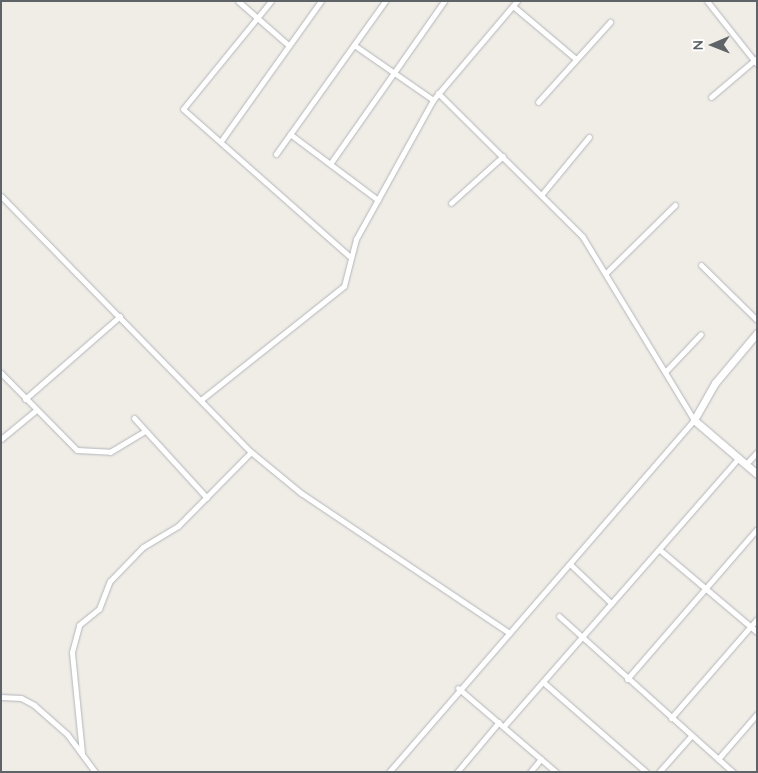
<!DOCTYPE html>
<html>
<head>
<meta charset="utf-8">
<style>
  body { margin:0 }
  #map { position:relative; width:758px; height:773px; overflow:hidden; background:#f0ede7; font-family:Quicksand,sans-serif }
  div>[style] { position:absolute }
  .roads { filter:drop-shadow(0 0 1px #b2b5b9) drop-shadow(0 0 1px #b2b5b9) }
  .minor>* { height:5px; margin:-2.5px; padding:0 2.5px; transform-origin:2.5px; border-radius:2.5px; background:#fff }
  .tertiary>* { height:7px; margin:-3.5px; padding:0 3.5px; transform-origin:3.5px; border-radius:3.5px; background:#fff }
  span { translate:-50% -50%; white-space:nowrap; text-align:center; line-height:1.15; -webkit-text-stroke:5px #fff; paint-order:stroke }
  .frame { position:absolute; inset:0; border:2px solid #5e6367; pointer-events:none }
  .north { position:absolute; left:688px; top:20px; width:50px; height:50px; -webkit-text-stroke:4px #fff; paint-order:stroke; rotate:269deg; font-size:14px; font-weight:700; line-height:20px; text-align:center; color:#5e6367 }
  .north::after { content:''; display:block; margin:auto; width:18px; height:22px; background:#5e6367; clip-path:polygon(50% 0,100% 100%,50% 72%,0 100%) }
</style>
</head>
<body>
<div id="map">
  <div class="roads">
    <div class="minor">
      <div style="left:238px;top:1px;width:67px;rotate:41.3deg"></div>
      <div style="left:271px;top:1px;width:139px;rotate:129.2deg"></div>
      <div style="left:183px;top:109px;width:222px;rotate:41.5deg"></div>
      <div style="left:707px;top:1px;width:80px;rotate:51.6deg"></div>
      <div style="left:513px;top:6px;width:82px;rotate:40.1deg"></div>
      <div style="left:354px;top:45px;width:96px;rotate:34.8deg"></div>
      <div style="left:711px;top:97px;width:60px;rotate:-40.3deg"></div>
      <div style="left:538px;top:102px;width:108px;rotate:-48deg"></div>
      <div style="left:290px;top:134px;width:110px;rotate:36.9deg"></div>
      <div style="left:221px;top:141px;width:172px;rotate:-54.5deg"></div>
      <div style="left:276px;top:154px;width:188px;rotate:-54.5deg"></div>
      <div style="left:330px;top:164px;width:199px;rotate:-55deg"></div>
      <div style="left:542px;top:194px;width:74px;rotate:-50.5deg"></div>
      <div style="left:1px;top:196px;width:358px;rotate:45.7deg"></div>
      <div style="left:251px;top:452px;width:65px;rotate:39.4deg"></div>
      <div style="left:301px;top:493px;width:251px;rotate:33.9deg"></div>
      <div style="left:451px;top:203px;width:70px;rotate:-42.1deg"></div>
      <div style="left:701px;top:265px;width:78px;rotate:44.5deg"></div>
      <div style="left:606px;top:273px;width:97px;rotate:-44.6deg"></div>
      <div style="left:665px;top:372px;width:52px;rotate:-46.5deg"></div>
      <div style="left:1px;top:373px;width:108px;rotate:45.4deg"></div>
      <div style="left:77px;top:450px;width:33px;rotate:3deg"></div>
      <div style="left:110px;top:452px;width:41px;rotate:-31deg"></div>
      <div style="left:25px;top:399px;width:126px;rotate:-41.1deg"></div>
      <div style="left:202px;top:399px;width:181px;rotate:-38.5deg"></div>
      <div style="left:344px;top:286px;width:49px;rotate:-75.7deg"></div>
      <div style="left:356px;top:239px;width:159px;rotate:-61deg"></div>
      <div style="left:433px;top:100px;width:130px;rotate:-49.7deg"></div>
      <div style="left:134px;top:418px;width:108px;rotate:47.6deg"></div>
      <div style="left:1px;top:439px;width:44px;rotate:-39.5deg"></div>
      <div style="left:746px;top:464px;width:16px;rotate:-47deg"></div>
      <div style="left:660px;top:550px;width:127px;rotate:40.2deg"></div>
      <div style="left:570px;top:564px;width:57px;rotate:43.6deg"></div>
      <div style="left:559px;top:616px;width:234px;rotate:41.9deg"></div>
      <div style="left:627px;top:679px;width:198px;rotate:-49.1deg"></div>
      <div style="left:543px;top:682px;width:137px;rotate:41.1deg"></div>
      <div style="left:458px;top:688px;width:129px;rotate:40.6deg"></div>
      <div style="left:1px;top:697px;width:20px;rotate:3deg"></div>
      <div style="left:21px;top:698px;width:15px;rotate:28deg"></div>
      <div style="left:34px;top:705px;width:44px;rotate:41.3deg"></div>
      <div style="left:67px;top:734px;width:47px;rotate:53.6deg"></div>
      <div style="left:671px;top:718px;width:131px;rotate:-49deg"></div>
      <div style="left:504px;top:726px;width:356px;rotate:-48.8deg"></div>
      <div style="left:82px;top:753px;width:101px;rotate:-95.7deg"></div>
      <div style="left:72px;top:652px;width:28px;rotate:-75deg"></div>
      <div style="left:79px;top:625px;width:26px;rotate:-39deg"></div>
      <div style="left:99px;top:609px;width:30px;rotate:-69deg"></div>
      <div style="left:110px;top:581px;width:47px;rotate:-45.9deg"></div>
      <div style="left:143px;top:547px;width:41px;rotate:-31deg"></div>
      <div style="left:178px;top:526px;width:104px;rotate:-45.4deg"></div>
      <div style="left:718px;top:759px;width:60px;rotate:-49.1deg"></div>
      <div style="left:389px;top:772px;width:466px;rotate:-49.1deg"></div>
      <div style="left:694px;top:420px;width:215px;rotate:-121.3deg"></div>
      <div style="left:582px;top:236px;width:203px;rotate:-135.2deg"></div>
      <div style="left:457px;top:772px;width:65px;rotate:-50deg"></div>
      <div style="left:530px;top:772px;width:17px;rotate:-50deg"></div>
      <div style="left:659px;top:772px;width:48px;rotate:-48.4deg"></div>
    </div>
    <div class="tertiary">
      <div style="left:757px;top:333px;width:65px;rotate:130deg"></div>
      <div style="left:715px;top:383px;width:43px;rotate:119.6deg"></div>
      <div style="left:694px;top:420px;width:83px;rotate:40.6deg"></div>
    </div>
  </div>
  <div class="frame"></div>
  <div class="north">N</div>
</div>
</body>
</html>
